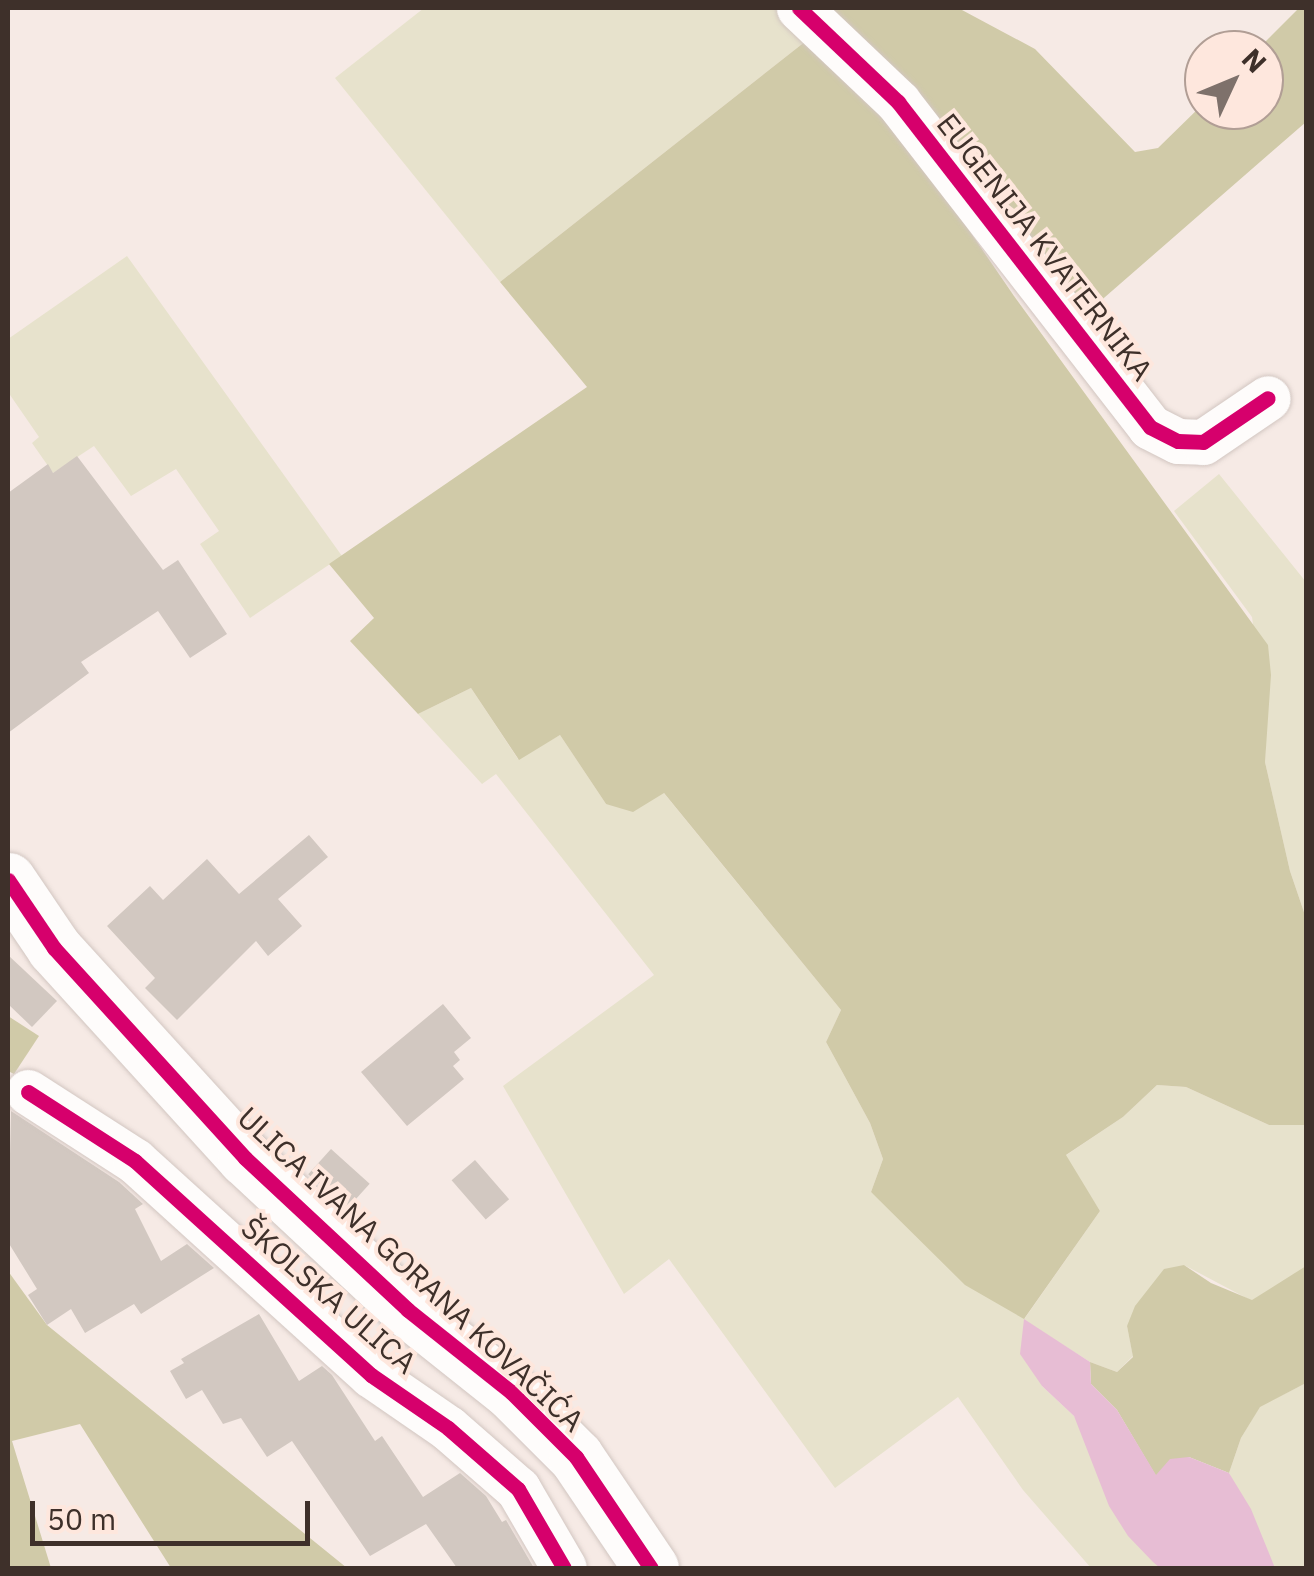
<!DOCTYPE html>
<html>
<head>
<meta charset="utf-8">
<style>
  body { margin:0 }
  #map { position:relative; width:1314px; height:1576px; overflow:hidden; background:#f6eae5; font-family:"IBM Plex Sans",sans-serif }
  div>[style] { position:absolute }
  .green>* { inset:0; background:#e7e2cc }
  .forest>* { inset:0; background:#d0caa8 }
  .water>* { inset:0; background:#e7bdd4 }
  .building>* { inset:0; background:#d2c8c1; transform-origin:0 0 }
  .roads { filter:drop-shadow(0 0 2px #d2c6c1) drop-shadow(0 0 2px #d2c6c1) }
  .street>* { height:45px; margin:-22.5px; padding:0 22.5px; transform-origin:22.5px; border-radius:22.5px; background:#fefcfb }
  .secondary>* { height:55px; margin:-27.5px; padding:0 27.5px; transform-origin:27.5px; border-radius:27.5px; background:#fefcfb }
  .cycleway>* { height:15px; margin:-7.5px; padding:0 7.5px; transform-origin:7.5px; border-radius:7.5px; background:#d6006c }
  span { translate:-50% -50%; white-space:nowrap; text-align:center; line-height:1.15; -webkit-text-stroke:8px #fee7dd; paint-order:stroke }
  .street-label { font-size:30px; color:#3e302a }
  .frame { position:absolute; inset:0; border:10px solid #3e302a; pointer-events:none }
  .north { position:absolute; left:1184px; top:30px; width:100px; height:100px; box-sizing:border-box; background:#fee7dd; border:2px solid #b19e95; border-radius:50%; rotate:46deg; font-size:28px; font-weight:700; line-height:40px; text-align:center; color:#3e302a }
  .north::after { content:''; display:block; margin:auto; width:35px; height:45px; background:#7e716b; clip-path:polygon(50% 0,100% 100%,50% 72%,0 100%) }
  .scale { position:absolute; left:30px; top:1501px; width:280px; height:45px; box-sizing:border-box; border:5px solid #3e302a; border-top:0; padding-left:12px; font-size:30px; line-height:35px; white-space:nowrap; color:#3e302a; -webkit-text-stroke:8px #fee7dd; paint-order:stroke }
</style>
</head>
<body>
<div id="map">
  <div class="green">
    <div style="clip-path:polygon(424px 8px,775px 8px,811px 37px,500px 282px,335px 78px)"></div>
    <div style="clip-path:polygon(127px 256px,342px 556px,250px 618px,200px 544px,219px 531px,176px 469px,131px 496px,94px 446px,53px 473px,32px 443px,39px 437px,8px 392px,8px 339px)"></div>
    <div style="clip-path:polygon(1219px 474px,1306px 582px,1306px 918px,1290px 871px,1265px 762px,1266px 720px,1252px 617px,1174px 511px)"></div>
    <div style="clip-path:polygon(471px 688px,518px 759px,560px 735px,606px 804px,663px 792px,841px 1010px,826px 1042px,870px 1123px,883px 1159px,871px 1192px,1025px 1318px,1100px 1211px,1065px 1156px,1123px 1117px,1157px 1085px,1186px 1087px,1269px 1125px,1306px 1125px,1306px 1266px,1286px 1283px,1252px 1301px,1184px 1265px,1127px 1326px,1133px 1356px,1117px 1372px,1090px 1362px,1024px 1320px,1042px 1386px,1074px 1416px,1160px 1568px,1091px 1568px,1023px 1490px,958px 1397px,835px 1488px,669px 1259px,624px 1294px,503px 1086px,654px 975px,496px 774px,482px 784px,418px 714px)"></div>
    <div style="clip-path:polygon(1306px 1383px,1306px 1568px,1275px 1568px,1229px 1473px,1241px 1438px,1260px 1406px)"></div>
  </div>
  <div class="forest">
    <div style="clip-path:polygon(818px 8px,962px 10px,1035px 49px,1135px 152px,1158px 148px,1204px 103px,1204px 110px,1264px 110px,1264px 50px,1257px 50px,1299px 8px,1306px 8px,1306px 122px,1097px 304px,1074px 320px)"></div>
    <div style="clip-path:polygon(811px 37px,908px 141px,1014px 296px,1268px 645px,1271px 675px,1265px 762px,1290px 871px,1306px 918px,1306px 1125px,1269px 1125px,1186px 1087px,1157px 1085px,1123px 1117px,1066px 1155px,1100px 1211px,1024px 1319px,965px 1285px,871px 1192px,883px 1159px,870px 1123px,826px 1042px,841px 1010px,664px 793px,633px 812px,606px 804px,560px 735px,519px 760px,471px 688px,418px 714px,350px 641px,374px 618px,329px 564px,587px 387px,500px 282px)"></div>
    <div style="clip-path:polygon(8px 1016px,39px 1036px,14px 1074px,8px 1071px)"></div>
    <div style="clip-path:polygon(1184px 1265px,1211px 1283px,1252px 1300px,1306px 1266px,1306px 1383px,1260px 1407px,1241px 1438px,1229px 1473px,1189px 1457px,1156px 1476px,1117px 1410px,1091px 1384px,1090px 1362px,1117px 1372px,1133px 1357px,1127px 1326px,1135px 1306px,1164px 1269px)"></div>
    <div style="clip-path:polygon(8px 1271px,47px 1325px,347px 1568px,171px 1568px,80px 1424px,12px 1441px,51px 1568px,8px 1568px)"></div>
  </div>
  <div class="water">
    <div style="clip-path:polygon(1024px 1319px,1090px 1362px,1091px 1384px,1117px 1410px,1156px 1475px,1170px 1459px,1189px 1457px,1229px 1473px,1251px 1509px,1275px 1568px,1160px 1568px,1153px 1562px,1128px 1536px,1109px 1506px,1074px 1416px,1042px 1386px,1020px 1354px)"></div>
  </div>
  <div class="building">
    <div style="clip-path:polygon(77px 456px,163px 570px,178px 560px,227px 634px,190px 658px,158px 611px,81px 662px,89px 673px,8px 733px,8px 493px,48px 464px,53px 473px)"></div>
    <div style="clip-path:polygon(309px 835px,328px 857px,278px 899px,302px 926px,268px 956px,256px 941px,177px 1020px,145px 988px,155px 978px,107px 926px,150px 886px,163px 900px,207px 859px,239px 894px)"></div>
    <div style="clip-path:polygon(8px 955px,57px 1001px,32px 1027px,8px 1004px)"></div>
    <div style="clip-path:polygon(443px 1004px,471px 1038px,454px 1052px,460px 1060px,453px 1066px,464px 1079px,407px 1126px,361px 1072px)"></div>
    <div style="clip-path:polygon(11px 1111px,119px 1182px,143px 1204px,135px 1209px,161px 1261px,187px 1244px,214px 1268px,141px 1314px,134px 1304px,85px 1333px,71px 1309px,47px 1325px,28px 1295px,37px 1289px,8px 1242px)"></div>
    <div style="left:331px;top:1149px;width:52px;height:34px;rotate:42deg"></div>
    <div style="left:475px;top:1160px;width:52px;height:31px;rotate:49deg"></div>
    <div style="clip-path:polygon(259px 1314px,299px 1381px,322px 1366px,332px 1375px,375px 1441px,382px 1436px,423px 1497px,460px 1473px,486px 1496px,502px 1522px,506px 1520px,534px 1568px,457px 1568px,426px 1524px,370px 1556px,292px 1441px,267px 1457px,241px 1418px,223px 1424px,202px 1390px,186px 1399px,170px 1371px,184px 1363px,181px 1359px)"></div>
  </div>
  <div class="roads">
    <div class="street">
      <div style="left:799px;top:8px;width:137px;rotate:43.5deg"></div>
      <div style="left:898px;top:102px;width:411px;rotate:52.2deg"></div>
      <div style="left:1150px;top:427px;width:31px;rotate:27deg"></div>
      <div style="left:1178px;top:441px;width:25px;rotate:2deg"></div>
      <div style="left:1203px;top:442px;width:78px;rotate:-34.1deg"></div>
      <div style="left:28px;top:1092px;width:127px;rotate:32.8deg"></div>
      <div style="left:135px;top:1161px;width:319px;rotate:42.2deg"></div>
      <div style="left:371px;top:1375px;width:93px;rotate:34.5deg"></div>
      <div style="left:448px;top:1428px;width:93px;rotate:41.1deg"></div>
      <div style="left:518px;top:1489px;width:91px;rotate:59.8deg"></div>
    </div>
    <div class="secondary">
      <div style="left:8px;top:880px;width:82px;rotate:55.9deg"></div>
      <div style="left:54px;top:948px;width:284px;rotate:47.7deg"></div>
      <div style="left:245px;top:1158px;width:223px;rotate:43deg"></div>
      <div style="left:408px;top:1310px;width:132px;rotate:38.5deg"></div>
      <div style="left:511px;top:1392px;width:92px;rotate:45deg"></div>
      <div style="left:576px;top:1457px;width:134px;rotate:56deg"></div>
    </div>
  </div>
  <div class="cycleway">
    <div style="left:799px;top:8px;width:137px;rotate:43.5deg"></div>
    <div style="left:898px;top:102px;width:411px;rotate:52.2deg"></div>
    <div style="left:1150px;top:427px;width:31px;rotate:27deg"></div>
    <div style="left:1178px;top:441px;width:25px;rotate:2deg"></div>
    <div style="left:1203px;top:442px;width:78px;rotate:-34.1deg"></div>
    <div style="left:8px;top:880px;width:82px;rotate:55.9deg"></div>
    <div style="left:54px;top:948px;width:284px;rotate:47.7deg"></div>
    <div style="left:245px;top:1158px;width:223px;rotate:43deg"></div>
    <div style="left:408px;top:1310px;width:132px;rotate:38.5deg"></div>
    <div style="left:511px;top:1392px;width:92px;rotate:45deg"></div>
    <div style="left:576px;top:1457px;width:134px;rotate:56deg"></div>
    <div style="left:28px;top:1092px;width:127px;rotate:32.8deg"></div>
    <div style="left:135px;top:1161px;width:319px;rotate:42.2deg"></div>
    <div style="left:371px;top:1375px;width:93px;rotate:34.5deg"></div>
    <div style="left:448px;top:1428px;width:93px;rotate:41.1deg"></div>
    <div style="left:518px;top:1489px;width:91px;rotate:59.8deg"></div>
  </div>
  <div class="street-label">
    <span style="left:1045px;top:247px;rotate:52deg">EUGENIJA KVATERNIKA</span>
    <span style="left:411px;top:1269px;rotate:43deg">ULICA IVANA GORANA KOVAČIĆA</span>
    <span style="left:329px;top:1295px;rotate:41deg">ŠKOLSKA ULICA</span>
  </div>
  <div class="frame"></div>
  <div class="north">N</div>
  <div class="scale">50 m</div>
</div>
</body>
</html>
